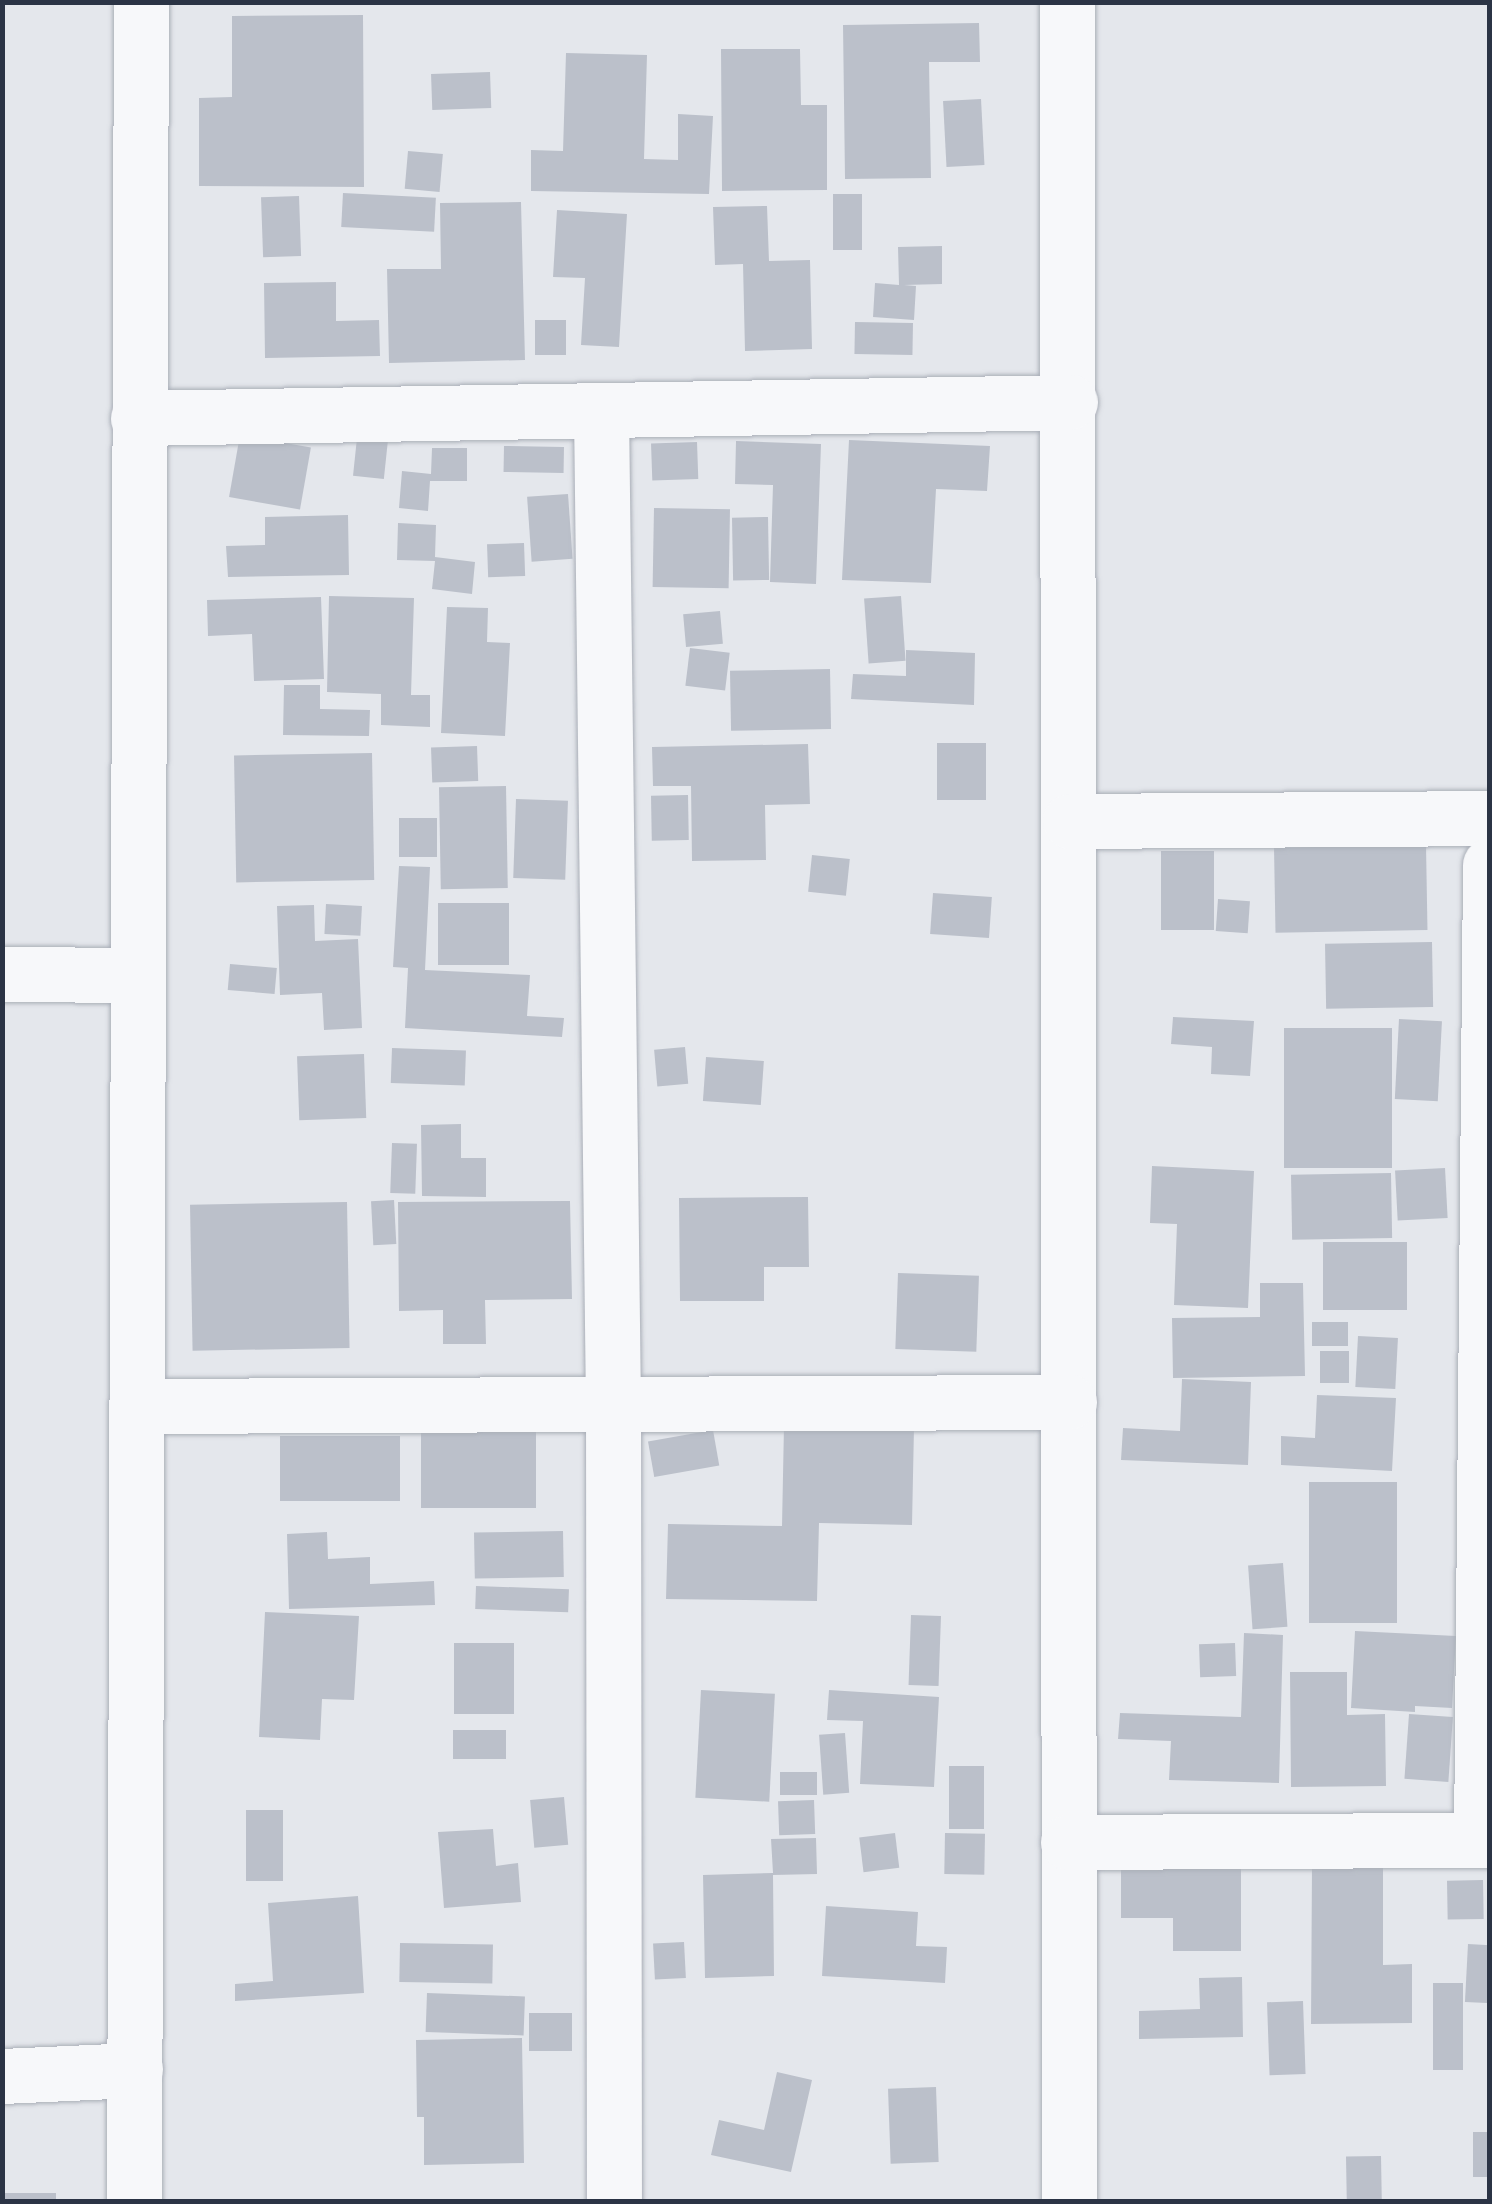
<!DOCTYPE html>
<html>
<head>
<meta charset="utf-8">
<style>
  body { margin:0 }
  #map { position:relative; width:1492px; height:2204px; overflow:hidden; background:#e4e7ec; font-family:Quicksand,sans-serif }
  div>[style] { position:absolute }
  .building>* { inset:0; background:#bbc0ca; transform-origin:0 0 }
  .roads { filter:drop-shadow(0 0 2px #a9aeb7) drop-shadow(0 0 2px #a9aeb7) }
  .minor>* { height:55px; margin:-27.5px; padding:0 27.5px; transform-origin:27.5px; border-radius:27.5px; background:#f7f8fa }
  span { translate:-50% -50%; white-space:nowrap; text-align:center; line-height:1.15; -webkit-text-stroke:8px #f4f6f9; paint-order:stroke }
  .frame { position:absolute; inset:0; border:5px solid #2b3445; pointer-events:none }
</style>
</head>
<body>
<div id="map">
  <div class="building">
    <div style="clip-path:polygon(363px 15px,364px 187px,199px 186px,199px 98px,232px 97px,232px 16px)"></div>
    <div style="clip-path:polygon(979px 23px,980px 62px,929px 62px,931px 178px,845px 179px,843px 25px)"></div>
    <div style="clip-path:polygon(721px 49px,800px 49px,801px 105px,827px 105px,827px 190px,722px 191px)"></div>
    <div style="clip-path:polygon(566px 53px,647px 55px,644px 159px,678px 160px,678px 114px,713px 116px,709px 194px,531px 191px,531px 150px,563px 151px)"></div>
    <div style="left:490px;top:72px;width:36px;height:59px;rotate:88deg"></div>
    <div style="left:981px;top:99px;width:66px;height:38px;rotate:87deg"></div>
    <div style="left:408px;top:151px;width:35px;height:38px;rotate:5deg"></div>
    <div style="left:343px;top:193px;width:93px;height:34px;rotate:3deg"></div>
    <div style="left:862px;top:194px;width:56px;height:29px;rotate:90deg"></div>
    <div style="left:299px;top:196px;width:60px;height:38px;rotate:88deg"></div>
    <div style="clip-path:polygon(521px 202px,525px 360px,389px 363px,387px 269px,441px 269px,440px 203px)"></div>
    <div style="clip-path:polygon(767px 206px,769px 261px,810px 260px,812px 349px,745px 351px,743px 264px,715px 265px,713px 207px)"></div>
    <div style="clip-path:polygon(557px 210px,627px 214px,619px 347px,581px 345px,585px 278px,553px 277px)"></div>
    <div style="clip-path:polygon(942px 246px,942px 284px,904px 285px,916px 286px,914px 320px,873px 317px,875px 283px,899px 285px,898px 247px)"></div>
    <div style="clip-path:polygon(336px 282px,336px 321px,379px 320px,380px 356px,265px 358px,264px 283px)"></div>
    <div style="left:535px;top:320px;width:31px;height:35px"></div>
    <div style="left:855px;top:322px;width:58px;height:32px;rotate:1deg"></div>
    <div style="left:240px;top:435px;width:72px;height:63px;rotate:10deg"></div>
    <div style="left:357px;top:438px;width:31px;height:38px;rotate:6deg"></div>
    <div style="clip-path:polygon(849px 440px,990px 446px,987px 491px,936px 489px,931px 583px,842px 580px)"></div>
    <div style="clip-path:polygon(736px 441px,821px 444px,816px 584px,770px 582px,773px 485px,735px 484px)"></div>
    <div style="left:697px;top:442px;width:37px;height:46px;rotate:88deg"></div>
    <div style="left:504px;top:446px;width:60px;height:26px;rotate:1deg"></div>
    <div style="clip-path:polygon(432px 448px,467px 448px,467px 481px,430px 481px,428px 511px,399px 508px,402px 471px,431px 474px)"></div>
    <div style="left:568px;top:494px;width:65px;height:41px;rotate:86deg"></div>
    <div style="left:654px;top:508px;width:76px;height:79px;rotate:1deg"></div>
    <div style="clip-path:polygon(348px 515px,349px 575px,228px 577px,226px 546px,265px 545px,265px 517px)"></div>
    <div style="left:768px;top:517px;width:63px;height:36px;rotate:89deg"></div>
    <div style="clip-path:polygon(398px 523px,436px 525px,435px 557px,475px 562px,472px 594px,432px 589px,435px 561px,397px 560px)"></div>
    <div style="left:524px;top:543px;width:33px;height:37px;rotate:88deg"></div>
    <div style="clip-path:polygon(329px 596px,414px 598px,411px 695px,430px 695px,430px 727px,381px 725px,381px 694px,327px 692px)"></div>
    <div style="left:901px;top:596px;width:65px;height:37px;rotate:86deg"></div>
    <div style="clip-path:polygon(321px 597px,324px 679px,254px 681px,252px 634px,208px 636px,207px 600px)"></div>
    <div style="clip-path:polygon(447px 607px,488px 608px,487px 642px,510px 643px,505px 736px,441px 733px)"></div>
    <div style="left:720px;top:611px;width:33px;height:37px;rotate:85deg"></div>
    <div style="left:690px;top:648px;width:40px;height:38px;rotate:7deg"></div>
    <div style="clip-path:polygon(906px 650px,975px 653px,974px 705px,851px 699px,853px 674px,906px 676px)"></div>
    <div style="left:830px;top:669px;width:60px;height:100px;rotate:89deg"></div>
    <div style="clip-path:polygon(284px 685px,320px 685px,320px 709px,370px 710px,369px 736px,283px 735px)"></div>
    <div style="left:937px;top:743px;width:49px;height:57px"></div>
    <div style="clip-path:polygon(808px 744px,810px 804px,765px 805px,766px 860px,692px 861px,691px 786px,653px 786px,652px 747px)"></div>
    <div style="left:477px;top:746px;width:35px;height:46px;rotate:88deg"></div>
    <div style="left:372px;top:753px;width:127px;height:138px;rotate:89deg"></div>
    <div style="left:506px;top:786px;width:102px;height:67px;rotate:89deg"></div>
    <div style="left:688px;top:795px;width:45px;height:37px;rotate:89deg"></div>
    <div style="left:516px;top:799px;width:52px;height:79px;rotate:2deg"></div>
    <div style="left:399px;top:818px;width:38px;height:39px"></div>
    <div style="left:1426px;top:845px;width:85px;height:152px;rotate:89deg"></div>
    <div style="left:1161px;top:851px;width:53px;height:79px"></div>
    <div style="left:812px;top:855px;width:38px;height:37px;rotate:6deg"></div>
    <div style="clip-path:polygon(399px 866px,430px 867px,425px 970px,530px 975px,527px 1016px,564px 1018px,562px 1037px,405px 1028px,408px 968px,393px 967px)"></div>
    <div style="left:933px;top:893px;width:59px;height:41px;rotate:4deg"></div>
    <div style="left:1218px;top:899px;width:32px;height:32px;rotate:4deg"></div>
    <div style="left:438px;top:903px;width:71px;height:62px"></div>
    <div style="left:326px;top:904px;width:36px;height:30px;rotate:3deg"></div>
    <div style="clip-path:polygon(314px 905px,315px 941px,358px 939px,362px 1028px,324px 1030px,322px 993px,280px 995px,277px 906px)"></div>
    <div style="left:1432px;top:942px;width:65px;height:107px;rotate:89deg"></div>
    <div style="left:230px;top:964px;width:47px;height:26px;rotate:5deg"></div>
    <div style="clip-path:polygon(1173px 1017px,1254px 1021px,1250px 1076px,1211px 1074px,1212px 1047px,1171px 1044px)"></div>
    <div style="left:1399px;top:1019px;width:43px;height:80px;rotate:3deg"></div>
    <div style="left:1392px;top:1028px;width:140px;height:108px;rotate:90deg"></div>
    <div style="left:685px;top:1047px;width:37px;height:31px;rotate:85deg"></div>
    <div style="left:392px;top:1048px;width:74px;height:35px;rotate:2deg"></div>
    <div style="left:364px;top:1054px;width:64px;height:67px;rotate:88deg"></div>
    <div style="left:706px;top:1057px;width:58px;height:44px;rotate:4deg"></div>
    <div style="clip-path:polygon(461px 1124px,461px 1158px,486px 1158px,486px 1197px,422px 1196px,421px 1125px)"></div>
    <div style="left:392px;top:1143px;width:25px;height:50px;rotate:2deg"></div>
    <div style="clip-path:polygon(1152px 1166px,1254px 1171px,1248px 1308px,1174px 1305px,1177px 1224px,1150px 1223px)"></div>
    <div style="left:1445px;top:1168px;width:50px;height:50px;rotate:87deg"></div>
    <div style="left:1391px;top:1173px;width:65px;height:100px;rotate:89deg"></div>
    <div style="clip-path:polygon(808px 1197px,809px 1267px,764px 1267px,764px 1301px,680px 1301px,679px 1198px)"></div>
    <div style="left:394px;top:1200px;width:44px;height:23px;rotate:87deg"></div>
    <div style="clip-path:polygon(570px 1201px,572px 1299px,485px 1300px,486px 1344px,443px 1344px,443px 1310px,399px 1311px,398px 1202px)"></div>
    <div style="left:347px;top:1202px;width:146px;height:157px;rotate:89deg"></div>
    <div style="left:1407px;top:1242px;width:68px;height:84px;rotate:90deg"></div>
    <div style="left:898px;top:1273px;width:81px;height:76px;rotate:2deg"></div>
    <div style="clip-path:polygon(1260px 1283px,1303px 1283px,1305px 1376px,1173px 1378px,1172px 1318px,1260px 1317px)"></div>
    <div style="left:1312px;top:1322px;width:36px;height:24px"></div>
    <div style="left:1358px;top:1336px;width:40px;height:51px;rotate:3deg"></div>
    <div style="left:1320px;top:1351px;width:29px;height:32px"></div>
    <div style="clip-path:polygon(1182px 1379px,1251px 1382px,1248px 1465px,1121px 1460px,1123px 1428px,1180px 1431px)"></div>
    <div style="clip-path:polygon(1317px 1395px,1396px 1398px,1392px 1471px,1281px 1465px,1281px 1436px,1315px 1438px)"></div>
    <div style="clip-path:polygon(784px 1425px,914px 1427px,912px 1525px,819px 1523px,817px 1601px,666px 1599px,668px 1524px,782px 1526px)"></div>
    <div style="left:713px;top:1430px;width:36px;height:66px;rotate:80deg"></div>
    <div style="left:536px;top:1432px;width:76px;height:115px;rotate:90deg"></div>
    <div style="left:280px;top:1436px;width:120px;height:65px"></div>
    <div style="left:1397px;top:1482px;width:141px;height:88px;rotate:90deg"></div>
    <div style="left:563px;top:1531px;width:46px;height:89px;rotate:89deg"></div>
    <div style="clip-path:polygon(327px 1532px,328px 1559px,370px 1557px,370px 1584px,434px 1581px,435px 1605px,289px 1609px,287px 1534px)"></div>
    <div style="left:1283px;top:1563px;width:64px;height:35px;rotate:86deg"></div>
    <div style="left:476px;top:1586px;width:93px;height:23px;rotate:2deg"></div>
    <div style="clip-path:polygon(265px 1612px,359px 1616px,354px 1700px,322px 1699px,320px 1740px,259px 1737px)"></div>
    <div style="left:911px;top:1615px;width:30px;height:70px;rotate:2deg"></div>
    <div style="clip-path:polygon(1355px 1631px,1456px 1636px,1452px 1708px,1415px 1706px,1415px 1712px,1351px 1708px)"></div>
    <div style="clip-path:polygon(1244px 1633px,1283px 1635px,1279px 1783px,1169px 1780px,1171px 1741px,1118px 1739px,1120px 1713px,1241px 1717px)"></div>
    <div style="left:514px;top:1643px;width:71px;height:60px;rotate:90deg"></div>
    <div style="left:1235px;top:1643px;width:33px;height:36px;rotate:88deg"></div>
    <div style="clip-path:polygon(1290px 1672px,1347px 1672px,1347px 1715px,1385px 1714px,1386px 1786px,1291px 1787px)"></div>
    <div style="left:701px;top:1690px;width:74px;height:108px;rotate:3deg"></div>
    <div style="clip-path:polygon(829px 1690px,939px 1697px,934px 1787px,860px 1784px,863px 1721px,827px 1720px)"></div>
    <div style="left:1409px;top:1714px;width:44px;height:65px;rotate:4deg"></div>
    <div style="left:453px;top:1730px;width:53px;height:29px"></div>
    <div style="left:845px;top:1733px;width:60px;height:26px;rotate:86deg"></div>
    <div style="left:949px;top:1766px;width:35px;height:63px"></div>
    <div style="left:817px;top:1772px;width:23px;height:37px;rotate:90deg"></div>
    <div style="left:564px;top:1797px;width:48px;height:34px;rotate:85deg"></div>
    <div style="left:814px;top:1800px;width:34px;height:36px;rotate:88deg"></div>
    <div style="left:246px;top:1810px;width:37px;height:71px"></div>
    <div style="clip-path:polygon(493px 1829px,496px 1866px,518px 1863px,521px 1902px,444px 1908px,438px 1832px)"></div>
    <div style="left:895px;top:1833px;width:35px;height:36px;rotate:83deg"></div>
    <div style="left:945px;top:1833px;width:40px;height:41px;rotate:1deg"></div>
    <div style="clip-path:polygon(816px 1838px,817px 1874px,773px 1875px,774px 1976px,705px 1978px,703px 1875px,773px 1873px,771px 1839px)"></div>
    <div style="clip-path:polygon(1383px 1863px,1383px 1965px,1412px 1964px,1412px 2023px,1311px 2024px,1312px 1864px)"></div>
    <div style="clip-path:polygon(1241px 1864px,1241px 1951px,1173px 1951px,1173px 1918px,1121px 1918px,1121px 1865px)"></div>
    <div style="left:1483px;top:1880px;width:39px;height:36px;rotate:89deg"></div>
    <div style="clip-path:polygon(358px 1896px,364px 1993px,235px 2001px,235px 1984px,273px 1981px,268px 1903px)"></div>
    <div style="clip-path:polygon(826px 1906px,918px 1912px,916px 1946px,947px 1947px,945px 1983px,822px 1976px)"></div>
    <div style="left:684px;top:1942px;width:36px;height:31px;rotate:87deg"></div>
    <div style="left:400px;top:1943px;width:93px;height:39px;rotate:1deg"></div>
    <div style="left:1468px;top:1944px;width:22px;height:58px;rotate:3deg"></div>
    <div style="clip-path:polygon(1242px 1977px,1243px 2037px,1139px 2039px,1139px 2011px,1200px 2009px,1199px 1978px)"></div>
    <div style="left:1433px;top:1983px;width:30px;height:87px"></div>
    <div style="left:427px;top:1993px;width:98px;height:39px;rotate:2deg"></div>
    <div style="left:1303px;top:2001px;width:73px;height:36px;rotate:88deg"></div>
    <div style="left:529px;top:2013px;width:43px;height:38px"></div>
    <div style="clip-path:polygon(522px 2038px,524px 2163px,424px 2165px,424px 2117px,417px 2117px,416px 2040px)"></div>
    <div style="clip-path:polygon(777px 2072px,812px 2080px,791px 2172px,711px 2155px,719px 2120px,764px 2130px)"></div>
    <div style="left:936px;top:2087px;width:75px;height:48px;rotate:88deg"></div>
    <div style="left:1473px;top:2132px;width:17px;height:45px"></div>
    <div style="left:1381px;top:2156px;width:44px;height:35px;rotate:89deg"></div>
    <div style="left:2px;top:2193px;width:54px;height:9px"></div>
  </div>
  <div class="roads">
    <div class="minor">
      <div style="left:1067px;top:2px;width:2200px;rotate:89.95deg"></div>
      <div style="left:601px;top:410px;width:994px;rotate:89.31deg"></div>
      <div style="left:613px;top:1404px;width:798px;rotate:89.93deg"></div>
      <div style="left:138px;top:418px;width:932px;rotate:-0.98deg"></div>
      <div style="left:1070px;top:821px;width:420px;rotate:-0.4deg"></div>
      <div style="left:2px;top:974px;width:135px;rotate:0.4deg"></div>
      <div style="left:136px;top:1406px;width:933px;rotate:-0.25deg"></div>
      <div style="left:1481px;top:1840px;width:975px;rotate:-89.47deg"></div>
      <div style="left:1068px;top:1842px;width:422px;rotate:-0.3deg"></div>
      <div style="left:2px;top:2076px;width:133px;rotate:-2.6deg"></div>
      <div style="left:134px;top:2202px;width:2200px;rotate:-89.82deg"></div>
    </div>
  </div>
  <div class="frame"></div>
</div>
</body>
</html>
